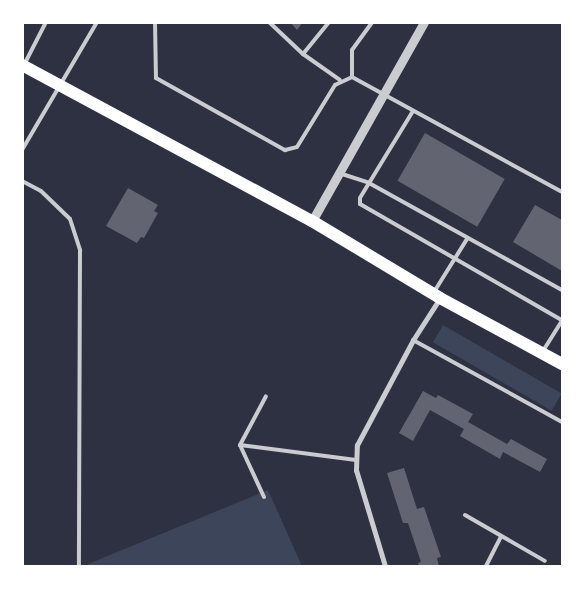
<!DOCTYPE html>
<html>
<head>
<meta charset="utf-8">
<style>
  body { margin:0 }
  #map { position:relative; width:585px; height:589px; overflow:hidden; background:#2d3142; font-family:"Titillium Web",sans-serif }
  div>[style] { position:absolute }
  .green>* { inset:0; background:#3c4559; transform-origin:0 0 }
  .building>* { inset:0; background:#626471; transform-origin:0 0 }
  .service>* { height:4px; margin:-2px; padding:0 2px; transform-origin:2px; border-radius:2px; background:#caccd0 }
  .minor>* { height:5px; margin:-2.5px; padding:0 2.5px; transform-origin:2.5px; border-radius:2.5px; background:#caccd0 }
  .tertiary>* { height:9px; margin:-4.5px; padding:0 4.5px; transform-origin:4.5px; border-radius:4.5px; background:#caccd0 }
  .primary>* { height:12px; margin:-6px; padding:0 6px; transform-origin:6px; border-radius:6px; background:#fff }
  span { translate:-50% -50%; white-space:nowrap; text-align:center; line-height:1.15; -webkit-text-stroke:5px #fff; paint-order:stroke }
  .frame { position:absolute; inset:0; border:24px solid #fff; pointer-events:none }
</style>
</head>
<body>
<div id="map">
  <div class="green">
    <div style="left:443px;top:325px;width:137px;height:20px;rotate:30deg"></div>
    <div style="clip-path:polygon(268px 490px,302px 566px,88px 566px,88px 564px)"></div>
  </div>
  <div class="building">
    <div style="clip-path:polygon(290px 22px,303px 22px,297px 30px)"></div>
    <div style="left:425px;top:133px;width:92px;height:55px;rotate:30deg"></div>
    <div style="clip-path:polygon(128px 188px,158px 205px,154px 211px,158px 213px,144px 238px,141px 237px,137px 243px,106px 226px)"></div>
    <div style="clip-path:polygon(535px 205px,562px 220px,562px 271px,513px 242px)"></div>
    <div style="clip-path:polygon(423px 391px,436px 398px,438px 395px,473px 414px,468px 422px,507px 444px,511px 439px,547px 459px,540px 472px,503px 452px,500px 459px,460px 436px,464px 429px,430px 410px,413px 441px,399px 433px)"></div>
    <div style="clip-path:polygon(404px 468px,417px 509px,424px 507px,441px 557px,437px 558px,439px 566px,419px 566px,418px 563px,421px 562px,408px 523px,403px 523px,387px 473px)"></div>
  </div>
  <div class="service">
    <div style="left:155px;top:22px;width:56px;rotate:89deg"></div>
    <div style="left:156px;top:78px;width:148px;rotate:29.2deg"></div>
    <div style="left:285px;top:150px;width:12px;rotate:-14deg"></div>
    <div style="left:297px;top:147px;width:73px;rotate:-58.5deg"></div>
    <div style="left:335px;top:85px;width:19px;rotate:-25deg"></div>
    <div style="left:352px;top:77px;width:239px;rotate:28.7deg"></div>
    <div style="left:269px;top:22px;width:47px;rotate:43.3deg"></div>
    <div style="left:303px;top:54px;width:45px;rotate:35.1deg"></div>
    <div style="left:303px;top:54px;width:41px;rotate:-50.9deg"></div>
    <div style="left:25px;top:63px;width:46px;rotate:-62.9deg"></div>
    <div style="left:352px;top:77px;width:27px;rotate:-90deg"></div>
    <div style="left:352px;top:50px;width:34px;rotate:-54deg"></div>
    <div style="left:413px;top:111px;width:84px;rotate:121.4deg"></div>
    <div style="left:369px;top:183px;width:221px;rotate:29deg"></div>
    <div style="left:22px;top:150px;width:148px;rotate:-59.6deg"></div>
    <div style="left:339px;top:173px;width:32px;rotate:18deg"></div>
    <div style="left:369px;top:183px;width:17px;rotate:121deg"></div>
    <div style="left:360px;top:198px;width:6px;rotate:90deg"></div>
    <div style="left:360px;top:204px;width:233px;rotate:29.9deg"></div>
    <div style="left:22px;top:181px;width:21px;rotate:28deg"></div>
    <div style="left:41px;top:191px;width:40px;rotate:44deg"></div>
    <div style="left:70px;top:219px;width:33px;rotate:72deg"></div>
    <div style="left:80px;top:250px;width:316px;rotate:90.2deg"></div>
    <div style="left:434px;top:292px;width:62px;rotate:-58.1deg"></div>
    <div style="left:413px;top:340px;width:170px;rotate:28.8deg"></div>
    <div style="left:543px;top:351px;width:36px;rotate:-58deg"></div>
    <div style="left:240px;top:445px;width:117px;rotate:7.4deg"></div>
    <div style="left:264px;top:497px;width:57px;rotate:-114.8deg"></div>
    <div style="left:240px;top:445px;width:55px;rotate:-62deg"></div>
    <div style="left:465px;top:515px;width:92px;rotate:29.9deg"></div>
    <div style="left:486px;top:566px;width:33px;rotate:-63deg"></div>
  </div>
  <div class="minor">
    <div style="left:385px;top:566px;width:100px;rotate:-106.8deg"></div>
    <div style="left:356px;top:470px;width:25px;rotate:-88deg"></div>
    <div style="left:357px;top:445px;width:119px;rotate:-61.9deg"></div>
    <div style="left:413px;top:340px;width:50px;rotate:-57.3deg"></div>
  </div>
  <div class="tertiary">
    <div style="left:312px;top:221px;width:228px;rotate:-60.6deg"></div>
  </div>
  <div class="primary">
    <div style="left:22px;top:65px;width:329px;rotate:28.3deg"></div>
    <div style="left:312px;top:221px;width:149px;rotate:31deg"></div>
    <div style="left:440px;top:298px;width:139px;rotate:28.4deg"></div>
  </div>
  <div class="frame"></div>
</div>
</body>
</html>
